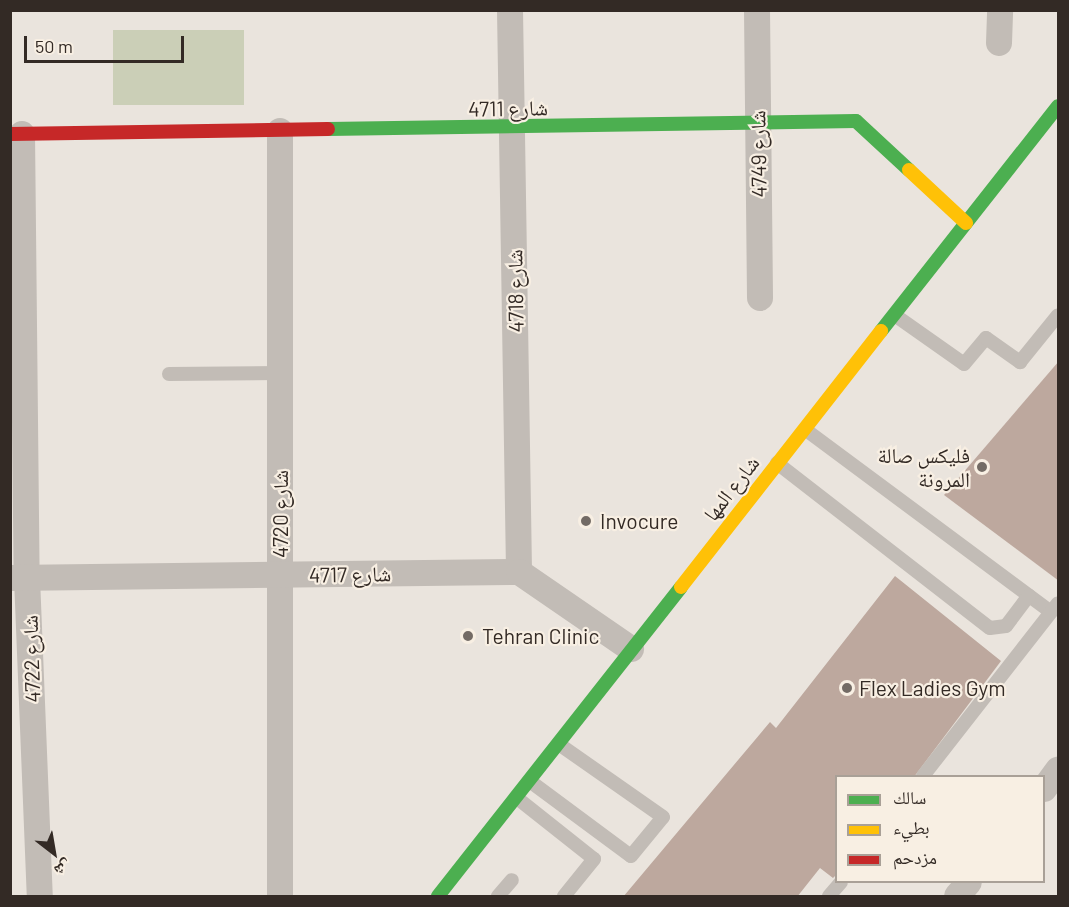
<!DOCTYPE html>
<html>
<head>
<meta charset="utf-8">
<style>
  body { margin:0 }
  #map { position:relative; width:1069px; height:907px; overflow:hidden; background:#eae4dd; font-family:Barlow,"Noto Naskh Arabic",sans-serif }
  div>[style] { position:absolute }
  .green>* { inset:0; background:#cbcfb7; transform-origin:0 0 }
  .building>* { inset:0; background:#bda89e }
  .lane>* { height:14px; margin:-7px; padding:0 7px; transform-origin:7px; border-radius:7px; background:#c2bcb6 }
  .street>* { height:26px; margin:-13px; padding:0 13px; transform-origin:13px; border-radius:13px; background:#c2bcb6 }
  .fast>* { height:14px; margin:-7px; padding:0 7px; transform-origin:7px; border-radius:7px; background:#4caf50 }
  .slow>* { height:14px; margin:-7px; padding:0 7px; transform-origin:7px; border-radius:7px; background:#ffc107 }
  .jam>* { height:14px; margin:-7px; padding:0 7px; transform-origin:7px; border-radius:7px; background:#c62828 }
  .dots>* { width:16px; height:16px; translate:-50% -50%; box-sizing:border-box; border:3px solid #f8efe3; border-radius:50% }
  span { translate:-50% -50%; white-space:nowrap; text-align:center; line-height:1.15; -webkit-text-stroke:4.5px #f8efe3; paint-order:stroke }
  .street-label { font-size:21px; color:#332a25 }
  .poi-label { font-size:21px; color:#332a25 }
  .right { translate:-100% -50%; text-align:right }
  .left { translate:0 -50%; text-align:left }
  .frame { position:absolute; inset:0; border:12px solid #332a25; pointer-events:none }
  .legend { position:absolute; left:835px; top:775px; width:210px; height:108px; box-sizing:border-box; background:#f8efe3; border:2px solid #a9a097; margin:0; padding:8px 10px; list-style:none; font-size:18px; color:#332a25 }
  .legend li { display:flex; align-items:center; gap:12px; height:30px }
  .legend b { width:30px; border:2px solid #a9a097 }
  .north { position:absolute; left:24px; top:823px; width:60px; height:60px; -webkit-text-stroke:4px #f8efe3; paint-order:stroke; rotate:149deg; font-size:16px; font-weight:700; line-height:24px; text-align:center; color:#332a25 }
  .north::after { content:''; display:block; margin:auto; width:21px; height:27px; background:#332a25; clip-path:polygon(50% 0,100% 100%,50% 72%,0 100%) }
  .scale { position:absolute; left:24px; top:36px; width:160px; height:27px; box-sizing:border-box; border:3px solid #332a25; border-top:0; padding-left:8px; font-size:18px; line-height:21px; white-space:nowrap; color:#332a25; -webkit-text-stroke:4px #f8efe3; paint-order:stroke }
</style>
</head>
<body>
<div id="map">
  <div class="green">
    <div style="left:113px;top:30px;width:131px;height:75px"></div>
  </div>
  <div class="building">
    <div style="clip-path:polygon(1059px 361px,1059px 581px,944px 495px)"></div>
    <div style="clip-path:polygon(895px 576px,1001px 661px,914px 777px,837px 777px,837px 874px,833px 878px,820px 868px,797px 897px,623px 897px,770px 722px,776px 728px)"></div>
  </div>
  <div class="lane">
    <div style="left:896px;top:316px;width:83px;rotate:35.2deg"></div>
    <div style="left:964px;top:364px;width:34px;rotate:-50deg"></div>
    <div style="left:986px;top:338px;width:42px;rotate:35.2deg"></div>
    <div style="left:1020px;top:362px;width:60px;rotate:-51deg"></div>
    <div style="left:169px;top:374px;width:111px;rotate:-0.5deg"></div>
    <div style="left:806px;top:430px;width:305px;rotate:36.6deg"></div>
    <div style="left:777px;top:463px;width:269px;rotate:37.8deg"></div>
    <div style="left:990px;top:628px;width:16px;rotate:-7deg"></div>
    <div style="left:1006px;top:626px;width:38px;rotate:-53deg"></div>
    <div style="left:923px;top:776px;width:219px;rotate:-52deg"></div>
    <div style="left:531px;top:782px;width:124px;rotate:36.5deg"></div>
    <div style="left:631px;top:856px;width:50px;rotate:-50.6deg"></div>
    <div style="left:663px;top:817px;width:126px;rotate:-145deg"></div>
    <div style="left:517px;top:798px;width:98px;rotate:38.4deg"></div>
    <div style="left:594px;top:859px;width:48px;rotate:129deg"></div>
    <div style="left:498px;top:896px;width:21px;rotate:-49deg"></div>
    <div style="left:829px;top:896px;width:18px;rotate:-49deg"></div>
  </div>
  <div class="street">
    <div style="left:510px;top:10px;width:562px;rotate:89.08deg"></div>
    <div style="left:757px;top:10px;width:288px;rotate:89.4deg"></div>
    <div style="left:999px;top:43px;width:33px;rotate:-88deg"></div>
    <div style="left:280px;top:131px;width:765px;rotate:90deg"></div>
    <div style="left:22px;top:134px;width:444px;rotate:89.4deg"></div>
    <div style="left:27px;top:578px;width:318px;rotate:87.7deg"></div>
    <div style="left:10px;top:578px;width:509px;rotate:-0.68deg"></div>
    <div style="left:519px;top:572px;width:136px;rotate:34.5deg"></div>
    <div style="left:1044px;top:789px;width:24px;rotate:-54deg"></div>
    <div style="left:957px;top:896px;width:18px;rotate:-49deg"></div>
  </div>
  <div class="fast">
    <div style="left:328px;top:129px;width:528px;rotate:-0.87deg"></div>
    <div style="left:856px;top:121px;width:72px;rotate:42.8deg"></div>
    <div style="left:881px;top:331px;width:286px;rotate:-51.8deg"></div>
    <div style="left:438px;top:896px;width:393px;rotate:-51.8deg"></div>
  </div>
  <div class="slow">
    <div style="left:909px;top:170px;width:78px;rotate:42.9deg"></div>
    <div style="left:681px;top:587px;width:325px;rotate:-52deg"></div>
  </div>
  <div class="jam">
    <div style="left:10px;top:134px;width:318px;rotate:-0.9deg"></div>
  </div>
  <div class="dots">
    <div style="left:982px;top:467px;background:#736b65"></div>
    <div style="left:586px;top:521px;background:#736b65"></div>
    <div style="left:468px;top:636px;background:#736b65"></div>
    <div style="left:847px;top:688px;background:#736b65"></div>
  </div>
  <div class="street-label">
    <span style="left:508px;top:108px;rotate:-1deg">4711 شارع</span>
    <span style="left:758px;top:154px;rotate:-91deg">4749 شارع</span>
    <span style="left:515px;top:291px;rotate:-91deg">4718 شارع</span>
    <span style="left:731px;top:488px;rotate:-52deg">شارع المها</span>
    <span style="left:280px;top:514px;rotate:-90deg">4720 شارع</span>
    <span style="left:350px;top:574px;rotate:-1deg">4717 شارع</span>
    <span style="left:31px;top:659px;rotate:-92deg">شارع 4722</span>
  </div>
  <div class="poi-label">
    <span class="right" style="left:970px;top:467px">فليكس صالة<br>المرونة</span>
    <span class="left" style="left:600px;top:521px">Invocure</span>
    <span class="left" style="left:482px;top:636px">Tehran Clinic</span>
    <span class="left" style="left:859px;top:688px">Flex Ladies Gym</span>
  </div>
  <div class="frame"></div>
  <ul class="legend">
  <li><b style="height:8px;background:#4caf50"></b>سالك</li>
  <li><b style="height:8px;background:#ffc107"></b>بطيء</li>
  <li><b style="height:8px;background:#c62828"></b>مزدحم</li>
  </ul>
  <div class="north">ش</div>
  <div class="scale">50 m</div>
</div>
</body>
</html>
